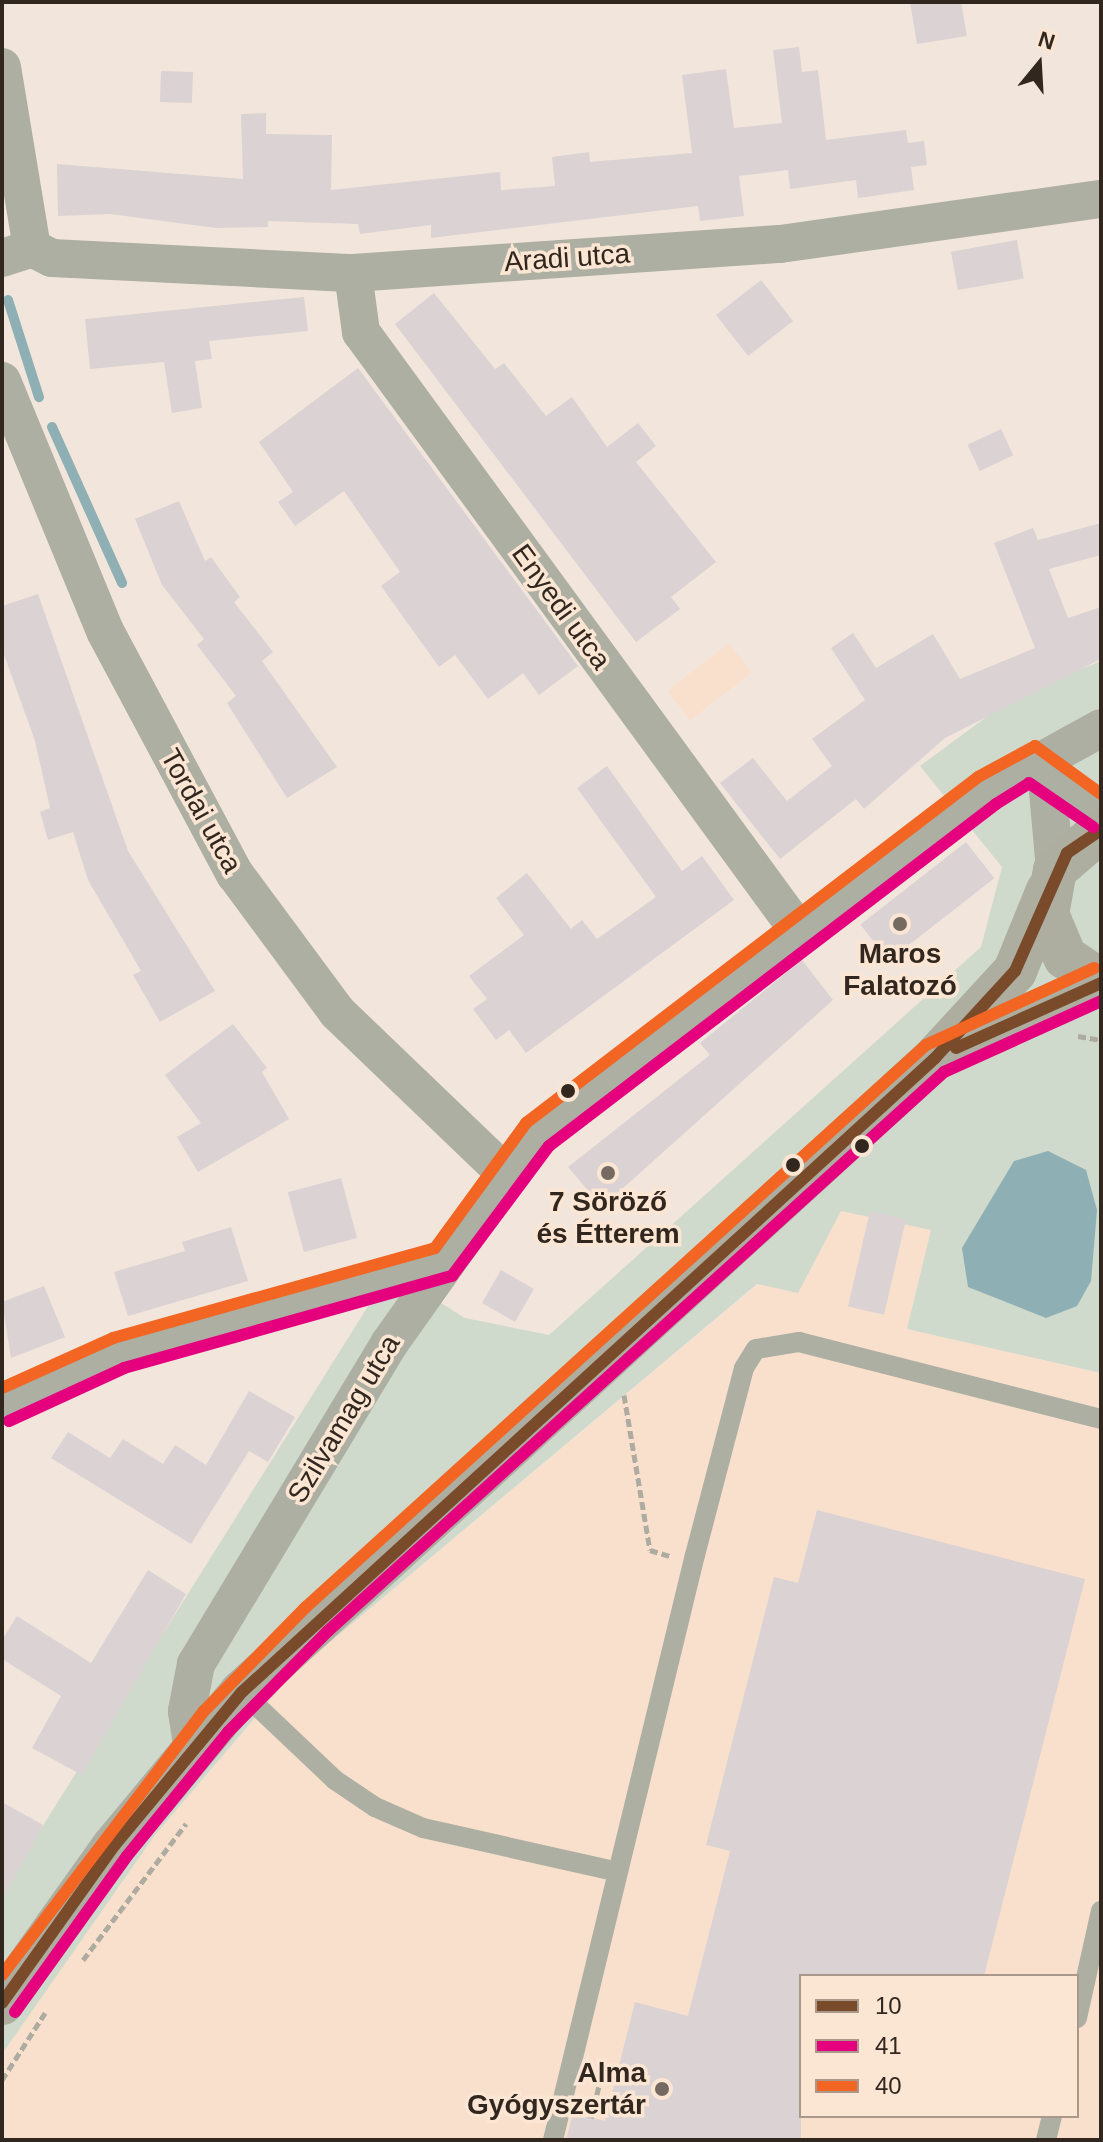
<!DOCTYPE html>
<html>
<head>
<meta charset="utf-8">
<style>
  body { margin:0 }
  #map { position:relative; width:1103px; height:2142px; overflow:hidden; background:#f2e6dc; font-family:Arial,sans-serif }
  div>[style] { position:absolute }
  .built>* { inset:0; background:#f8e0cd; transform-origin:0 0 }
  .green>* { inset:0; background:#cfdacc }
  .water>* { inset:0; background:#8eafb4 }
  .stream>* { height:10px; margin:-5px; padding:0 5px; transform-origin:5px; border-radius:5px; background:#8eafb4 }
  .building>* { inset:0; background:#dbd2d3; transform-origin:0 0 }
  .path>* { height:5px; margin-top:-2.5px; transform-origin:0; background:repeating-linear-gradient(90deg,#aeaba1 0 8px,transparent 0 12px) }
  .lane>* { height:20px; margin:-10px; padding:0 10px; transform-origin:10px; border-radius:10px; background:#adafa2 }
  .street>* { height:38px; margin:-19px; padding:0 19px; transform-origin:19px; border-radius:19px; background:#adafa2 }
  .secondary>* { height:44px; margin:-22px; padding:0 22px; transform-origin:22px; border-radius:22px; background:#adada0 }
  .bus-1>* { height:12px; margin:-6px; padding:0 6px; transform-origin:6px; border-radius:6px; background:#7a4b2a }
  .bus-2>* { height:12px; margin:-6px; padding:0 6px; transform-origin:6px; border-radius:6px; background:#e5007d }
  .bus-3>* { height:12px; margin:-6px; padding:0 6px; transform-origin:6px; border-radius:6px; background:#f26522 }
  .dots>* { width:22px; height:22px; translate:-50% -50%; box-sizing:border-box; border:4px solid #fbe5d3; border-radius:50% }
  span { translate:-50% -50%; white-space:nowrap; text-align:center; line-height:1.15; -webkit-text-stroke:7px #fbe5d3; paint-order:stroke }
  .street-label { font-size:28px; color:#31271f }
  .poi-label { font-size:28px; color:#31271f; font-weight:700 }
  .right { translate:-100% -50%; text-align:right }
  .frame { position:absolute; inset:0; border:4px solid #31271f; pointer-events:none }
  .legend { position:absolute; left:799px; top:1974px; width:280px; height:144px; box-sizing:border-box; background:#fbe5d3; border:2px solid #aa998b; margin:0; padding:10px 14px; list-style:none; font-size:24px; color:#31271f }
  .legend li { display:flex; align-items:center; gap:16px; height:40px }
  .legend b { width:40px; border:2px solid #aa998b }
  .north { position:absolute; left:999px; top:24px; width:80px; height:80px; -webkit-text-stroke:6px #fbe5d3; paint-order:stroke; rotate:18deg; font-size:22px; font-weight:700; line-height:32px; text-align:center; color:#31271f }
  .north::after { content:''; display:block; margin:auto; width:28px; height:36px; background:#31271f; clip-path:polygon(50% 0,100% 100%,50% 72%,0 100%) }
</style>
</head>
<body>
<div id="map">
  <div class="built">
    <div style="left:729px;top:643px;width:37px;height:78px;rotate:52deg"></div>
    <div style="clip-path:polygon(evenodd,841px 1211px,932px 1230px,907px 1329px,1101px 1373px,1101px 2140px,2px 2140px,6px 2046px,155px 1835px,293px 1673px,758px 1284px,798px 1292px,841px 1211px,801px 1976px,1077px 1976px,1077px 2116px,801px 2116px,801px 1976px)"></div>
  </div>
  <div class="green">
    <div style="clip-path:polygon(1101px 661px,1101px 1373px,907px 1329px,931px 1230px,841px 1211px,798px 1293px,757px 1284px,293px 1673px,155px 1835px,2px 2054px,2px 1891px,390px 1271px,465px 1318px,549px 1335px,981px 947px,1002px 867px,920px 766px,1016px 695px)"></div>
  </div>
  <div class="water">
    <div style="clip-path:polygon(1048px 1151px,1086px 1170px,1097px 1210px,1091px 1281px,1077px 1306px,1046px 1318px,968px 1287px,962px 1248px,1014px 1161px)"></div>
  </div>
  <div class="stream">
    <div style="left:8px;top:300px;width:102px;rotate:72.3deg"></div>
    <div style="left:52px;top:427px;width:171px;rotate:65.8deg"></div>
  </div>
  <div class="building">
    <div style="clip-path:polygon(910px 2px,961px 2px,967px 36px,917px 44px)"></div>
    <div style="clip-path:polygon(799px 47px,802px 72px,818px 70px,826px 140px,906px 130px,908px 143px,924px 141px,927px 165px,911px 167px,914px 190px,858px 198px,856px 180px,790px 189px,788px 170px,739px 176px,744px 216px,700px 221px,698px 206px,431px 238px,431px 225px,360px 234px,358px 224px,268px 221px,268px 227px,216px 228px,110px 214px,58px 216px,57px 164px,243px 179px,241px 114px,266px 113px,266px 134px,332px 135px,331px 190px,500px 172px,501px 190px,555px 186px,552px 157px,589px 152px,590px 162px,692px 153px,682px 75px,726px 69px,734px 128px,782px 123px,773px 50px)"></div>
    <div style="left:161px;top:71px;width:32px;height:31px;rotate:2deg"></div>
    <div style="left:1017px;top:240px;width:39px;height:67px;rotate:80deg"></div>
    <div style="left:761px;top:280px;width:52px;height:57px;rotate:52deg"></div>
    <div style="clip-path:polygon(434px 293px,495px 369px,504px 363px,546px 416px,572px 397px,607px 447px,638px 423px,656px 446px,636px 462px,716px 562px,671px 597px,680px 609px,636px 642px,395px 324px)"></div>
    <div style="clip-path:polygon(304px 297px,308px 331px,209px 341px,212px 359px,195px 361px,202px 408px,172px 413px,164px 362px,90px 369px,85px 319px)"></div>
    <div style="clip-path:polygon(358px 368px,578px 666px,539px 695px,523px 673px,488px 699px,455px 655px,439px 667px,381px 586px,400px 572px,344px 491px,295px 526px,278px 502px,293px 492px,259px 442px)"></div>
    <div style="left:1001px;top:429px;width:29px;height:37px;rotate:65deg"></div>
    <div style="clip-path:polygon(179px 501px,205px 561px,211px 557px,240px 597px,234px 602px,273px 652px,262px 661px,337px 767px,287px 798px,227px 703px,236px 696px,197px 645px,204px 639px,162px 585px,135px 519px)"></div>
    <div style="clip-path:polygon(1101px 523px,1101px 555px,1049px 569px,1068px 618px,1101px 607px,1101px 659px,945px 738px,864px 809px,856px 799px,780px 859px,720px 783px,753px 758px,787px 801px,832px 766px,812px 739px,865px 700px,831px 648px,853px 633px,876px 668px,933px 634px,960px 679px,1035px 648px,994px 543px,1033px 528px,1038px 540px)"></div>
    <div style="clip-path:polygon(38px 594px,128px 851px,215px 991px,160px 1022px,133px 975px,141px 971px,88px 880px,73px 832px,48px 840px,40px 812px,50px 808px,35px 741px,2px 649px,2px 606px)"></div>
    <div style="clip-path:polygon(607px 766px,682px 871px,702px 856px,734px 900px,526px 1053px,509px 1030px,496px 1040px,473px 1009px,487px 999px,469px 976px,524px 935px,496px 898px,527px 873px,571px 929px,582px 920px,597px 939px,656px 897px,577px 788px)"></div>
    <div style="left:966px;top:842px;width:46px;height:134px;rotate:52deg"></div>
    <div style="clip-path:polygon(802px 960px,833px 1000px,602px 1207px,568px 1167px,710px 1055px,700px 1043px)"></div>
    <div style="clip-path:polygon(233px 1024px,267px 1068px,262px 1072px,289px 1119px,198px 1172px,177px 1137px,201px 1123px,165px 1075px)"></div>
    <div style="left:341px;top:1178px;width:62px;height:55px;rotate:75deg"></div>
    <div style="left:870px;top:1211px;width:37px;height:98px;rotate:13deg"></div>
    <div style="clip-path:polygon(231px 1227px,248px 1281px,128px 1316px,114px 1272px,185px 1251px,182px 1242px)"></div>
    <div style="left:501px;top:1270px;width:38px;height:38px;rotate:30deg"></div>
    <div style="clip-path:polygon(44px 1286px,65px 1337px,11px 1358px,2px 1302px)"></div>
    <div style="clip-path:polygon(249px 1391px,295px 1417px,268px 1462px,249px 1451px,191px 1544px,51px 1458px,68px 1432px,110px 1458px,123px 1439px,163px 1464px,175px 1445px,206px 1465px)"></div>
    <div style="clip-path:polygon(817px 1510px,1085px 1579px,984px 1976px,801px 1976px,801px 2140px,566px 2140px,573px 2113px,605px 2121px,635px 2002px,688px 2016px,730px 1851px,706px 1845px,774px 1577px,798px 1583px)"></div>
    <div style="clip-path:polygon(148px 1570px,186px 1594px,82px 1775px,32px 1748px,61px 1696px,2px 1659px,2px 1640px,17px 1616px,91px 1663px)"></div>
    <div style="clip-path:polygon(2px 1802px,43px 1825px,2px 1900px)"></div>
  </div>
  <div class="path">
    <div style="left:1078px;top:1036px;width:23px;rotate:10deg"></div>
    <div style="left:624px;top:1395px;width:157px;rotate:80.5deg"></div>
    <div style="left:650px;top:1550px;width:21px;rotate:17deg"></div>
    <div style="left:83px;top:1960px;width:171px;rotate:-52.9deg"></div>
    <div style="left:2px;top:2080px;width:80px;rotate:-57.3deg"></div>
    <div style="left:591px;top:2118px;width:41px;rotate:-76deg"></div>
    <div style="left:601px;top:2078px;width:6px;rotate:-162deg"></div>
  </div>
  <div class="lane">
    <div style="left:242px;top:1692px;width:128px;rotate:43.4deg"></div>
    <div style="left:335px;top:1780px;width:48px;rotate:34deg"></div>
    <div style="left:375px;top:1807px;width:52px;rotate:23.6deg"></div>
    <div style="left:423px;top:1828px;width:196px;rotate:12.7deg"></div>
    <div style="left:1077px;top:2018px;width:110px;rotate:-77.4deg"></div>
    <div style="left:553px;top:2140px;width:602px;rotate:-76.36deg"></div>
    <div style="left:695px;top:1555px;width:193px;rotate:-75.3deg"></div>
    <div style="left:744px;top:1368px;width:22px;rotate:-58deg"></div>
    <div style="left:756px;top:1349px;width:44px;rotate:-9.2deg"></div>
    <div style="left:799px;top:1342px;width:312px;rotate:14.3deg"></div>
    <div style="left:1046px;top:2140px;width:25px;rotate:-76deg"></div>
  </div>
  <div class="street">
    <div style="left:2px;top:67px;width:183px;rotate:80.6deg"></div>
    <div style="left:2px;top:258px;width:32px;rotate:-18deg"></div>
    <div style="left:32px;top:248px;width:22px;rotate:27deg"></div>
    <div style="left:52px;top:258px;width:301px;rotate:2.9deg"></div>
    <div style="left:353px;top:273px;width:428px;rotate:-3.9deg"></div>
    <div style="left:780px;top:244px;width:324px;rotate:-8deg"></div>
    <div style="left:353px;top:273px;width:60px;rotate:82.3deg"></div>
    <div style="left:361px;top:332px;width:741px;rotate:53.84deg"></div>
    <div style="left:2px;top:381px;width:270px;rotate:67.6deg"></div>
    <div style="left:105px;top:631px;width:276px;rotate:61.9deg"></div>
    <div style="left:235px;top:874px;width:172px;rotate:53.5deg"></div>
    <div style="left:337px;top:1012px;width:233px;rotate:43.8deg"></div>
    <div style="left:1037px;top:767px;width:79px;rotate:35.7deg"></div>
    <div style="left:1047px;top:780px;width:90px;rotate:84.9deg"></div>
    <div style="left:2px;top:1406px;width:128px;rotate:-24.6deg"></div>
    <div style="left:118px;top:1353px;width:339px;rotate:-15.6deg"></div>
    <div style="left:193px;top:1750px;width:39px;rotate:-99deg"></div>
    <div style="left:187px;top:1711px;width:48px;rotate:-79.2deg"></div>
    <div style="left:196px;top:1664px;width:374px;rotate:-58.9deg"></div>
    <div style="left:389px;top:1344px;width:256px;rotate:-54.7deg"></div>
    <div style="left:537px;top:1135px;width:566px;rotate:-37.4deg"></div>
    <div style="left:987px;top:791px;width:130px;rotate:-28.9deg"></div>
  </div>
  <div class="secondary">
    <div style="left:1101px;top:830px;width:61px;rotate:139deg"></div>
    <div style="left:1055px;top:870px;width:45px;rotate:100.3deg"></div>
    <div style="left:1047px;top:914px;width:47px;rotate:67.3deg"></div>
    <div style="left:1065px;top:957px;width:43px;rotate:33.7deg"></div>
    <div style="left:956px;top:1048px;width:159px;rotate:-24.1deg"></div>
    <div style="left:2px;top:2003px;width:193px;rotate:-54.5deg"></div>
    <div style="left:114px;top:1846px;width:200px;rotate:-50.3deg"></div>
    <div style="left:242px;top:1692px;width:939px;rotate:-42.45deg"></div>
    <div style="left:935px;top:1058px;width:118px;rotate:-47.4deg"></div>
    <div style="left:1015px;top:971px;width:87px;rotate:-67.8deg"></div>
  </div>
  <div class="bus-1">
    <div style="left:956px;top:1048px;width:159px;rotate:-24.1deg"></div>
    <div style="left:2px;top:2003px;width:193px;rotate:-54.5deg"></div>
    <div style="left:114px;top:1846px;width:200px;rotate:-50.3deg"></div>
    <div style="left:242px;top:1692px;width:939px;rotate:-42.45deg"></div>
    <div style="left:935px;top:1058px;width:118px;rotate:-47.4deg"></div>
    <div style="left:1015px;top:971px;width:129px;rotate:-66.2deg"></div>
    <div style="left:1067px;top:853px;width:41px;rotate:-34.1deg"></div>
  </div>
  <div class="bus-2">
    <div style="left:9px;top:1421px;width:127px;rotate:-24.7deg"></div>
    <div style="left:124px;top:1368px;width:341px;rotate:-15.7deg"></div>
    <div style="left:452px;top:1276px;width:162px;rotate:-53.3deg"></div>
    <div style="left:549px;top:1146px;width:563px;rotate:-37.42deg"></div>
    <div style="left:996px;top:804px;width:39px;rotate:-32deg"></div>
    <div style="left:1029px;top:783px;width:78px;rotate:34.5deg"></div>
    <div style="left:15px;top:2012px;width:192px;rotate:-54.3deg"></div>
    <div style="left:127px;top:1856px;width:160px;rotate:-50.8deg"></div>
    <div style="left:228px;top:1732px;width:142px;rotate:-45.3deg"></div>
    <div style="left:328px;top:1631px;width:832px;rotate:-42.22deg"></div>
    <div style="left:944px;top:1072px;width:172px;rotate:-24.3deg"></div>
  </div>
  <div class="bus-3">
    <div style="left:2px;top:1388px;width:122px;rotate:-24.2deg"></div>
    <div style="left:113px;top:1338px;width:334px;rotate:-15.6deg"></div>
    <div style="left:435px;top:1248px;width:155px;rotate:-53.9deg"></div>
    <div style="left:526px;top:1123px;width:569px;rotate:-37.43deg"></div>
    <div style="left:978px;top:777px;width:65px;rotate:-28.5deg"></div>
    <div style="left:1035px;top:746px;width:82px;rotate:36deg"></div>
    <div style="left:2px;top:1975px;width:332px;rotate:-52.6deg"></div>
    <div style="left:204px;top:1711px;width:146px;rotate:-45.6deg"></div>
    <div style="left:306px;top:1607px;width:837px;rotate:-42.19deg"></div>
    <div style="left:926px;top:1045px;width:185px;rotate:-24.6deg"></div>
  </div>
  <div class="dots">
    <div style="left:900px;top:924px;background:#756a61"></div>
    <div style="left:568px;top:1091px;background:#31271f"></div>
    <div style="left:862px;top:1146px;background:#31271f"></div>
    <div style="left:793px;top:1165px;background:#31271f"></div>
    <div style="left:608px;top:1173px;background:#756a61"></div>
    <div style="left:662px;top:2089px;background:#756a61"></div>
  </div>
  <div class="street-label">
    <span style="left:567px;top:258px;rotate:-4deg">Aradi utca</span>
    <span style="left:561px;top:607px;rotate:54deg">Enyedi utca</span>
    <span style="left:201px;top:811px;rotate:61deg">Tordai utca</span>
    <span style="left:344px;top:1419px;rotate:-59deg">Szilvamag utca</span>
  </div>
  <div class="poi-label">
    <span style="left:900px;top:970px">Maros<br>Falatozó</span>
    <span style="left:608px;top:1218px">7 Söröző<br>és Étterem</span>
    <span class="right" style="left:646px;top:2089px">Alma<br>Gyógyszertár</span>
  </div>
  <div class="frame"></div>
  <ul class="legend">
  <li><b style="height:10px;background:#7a4b2a"></b>10</li>
  <li><b style="height:10px;background:#e5007d"></b>41</li>
  <li><b style="height:10px;background:#f26522"></b>40</li>
  </ul>
  <div class="north">N</div>
</div>
</body>
</html>
